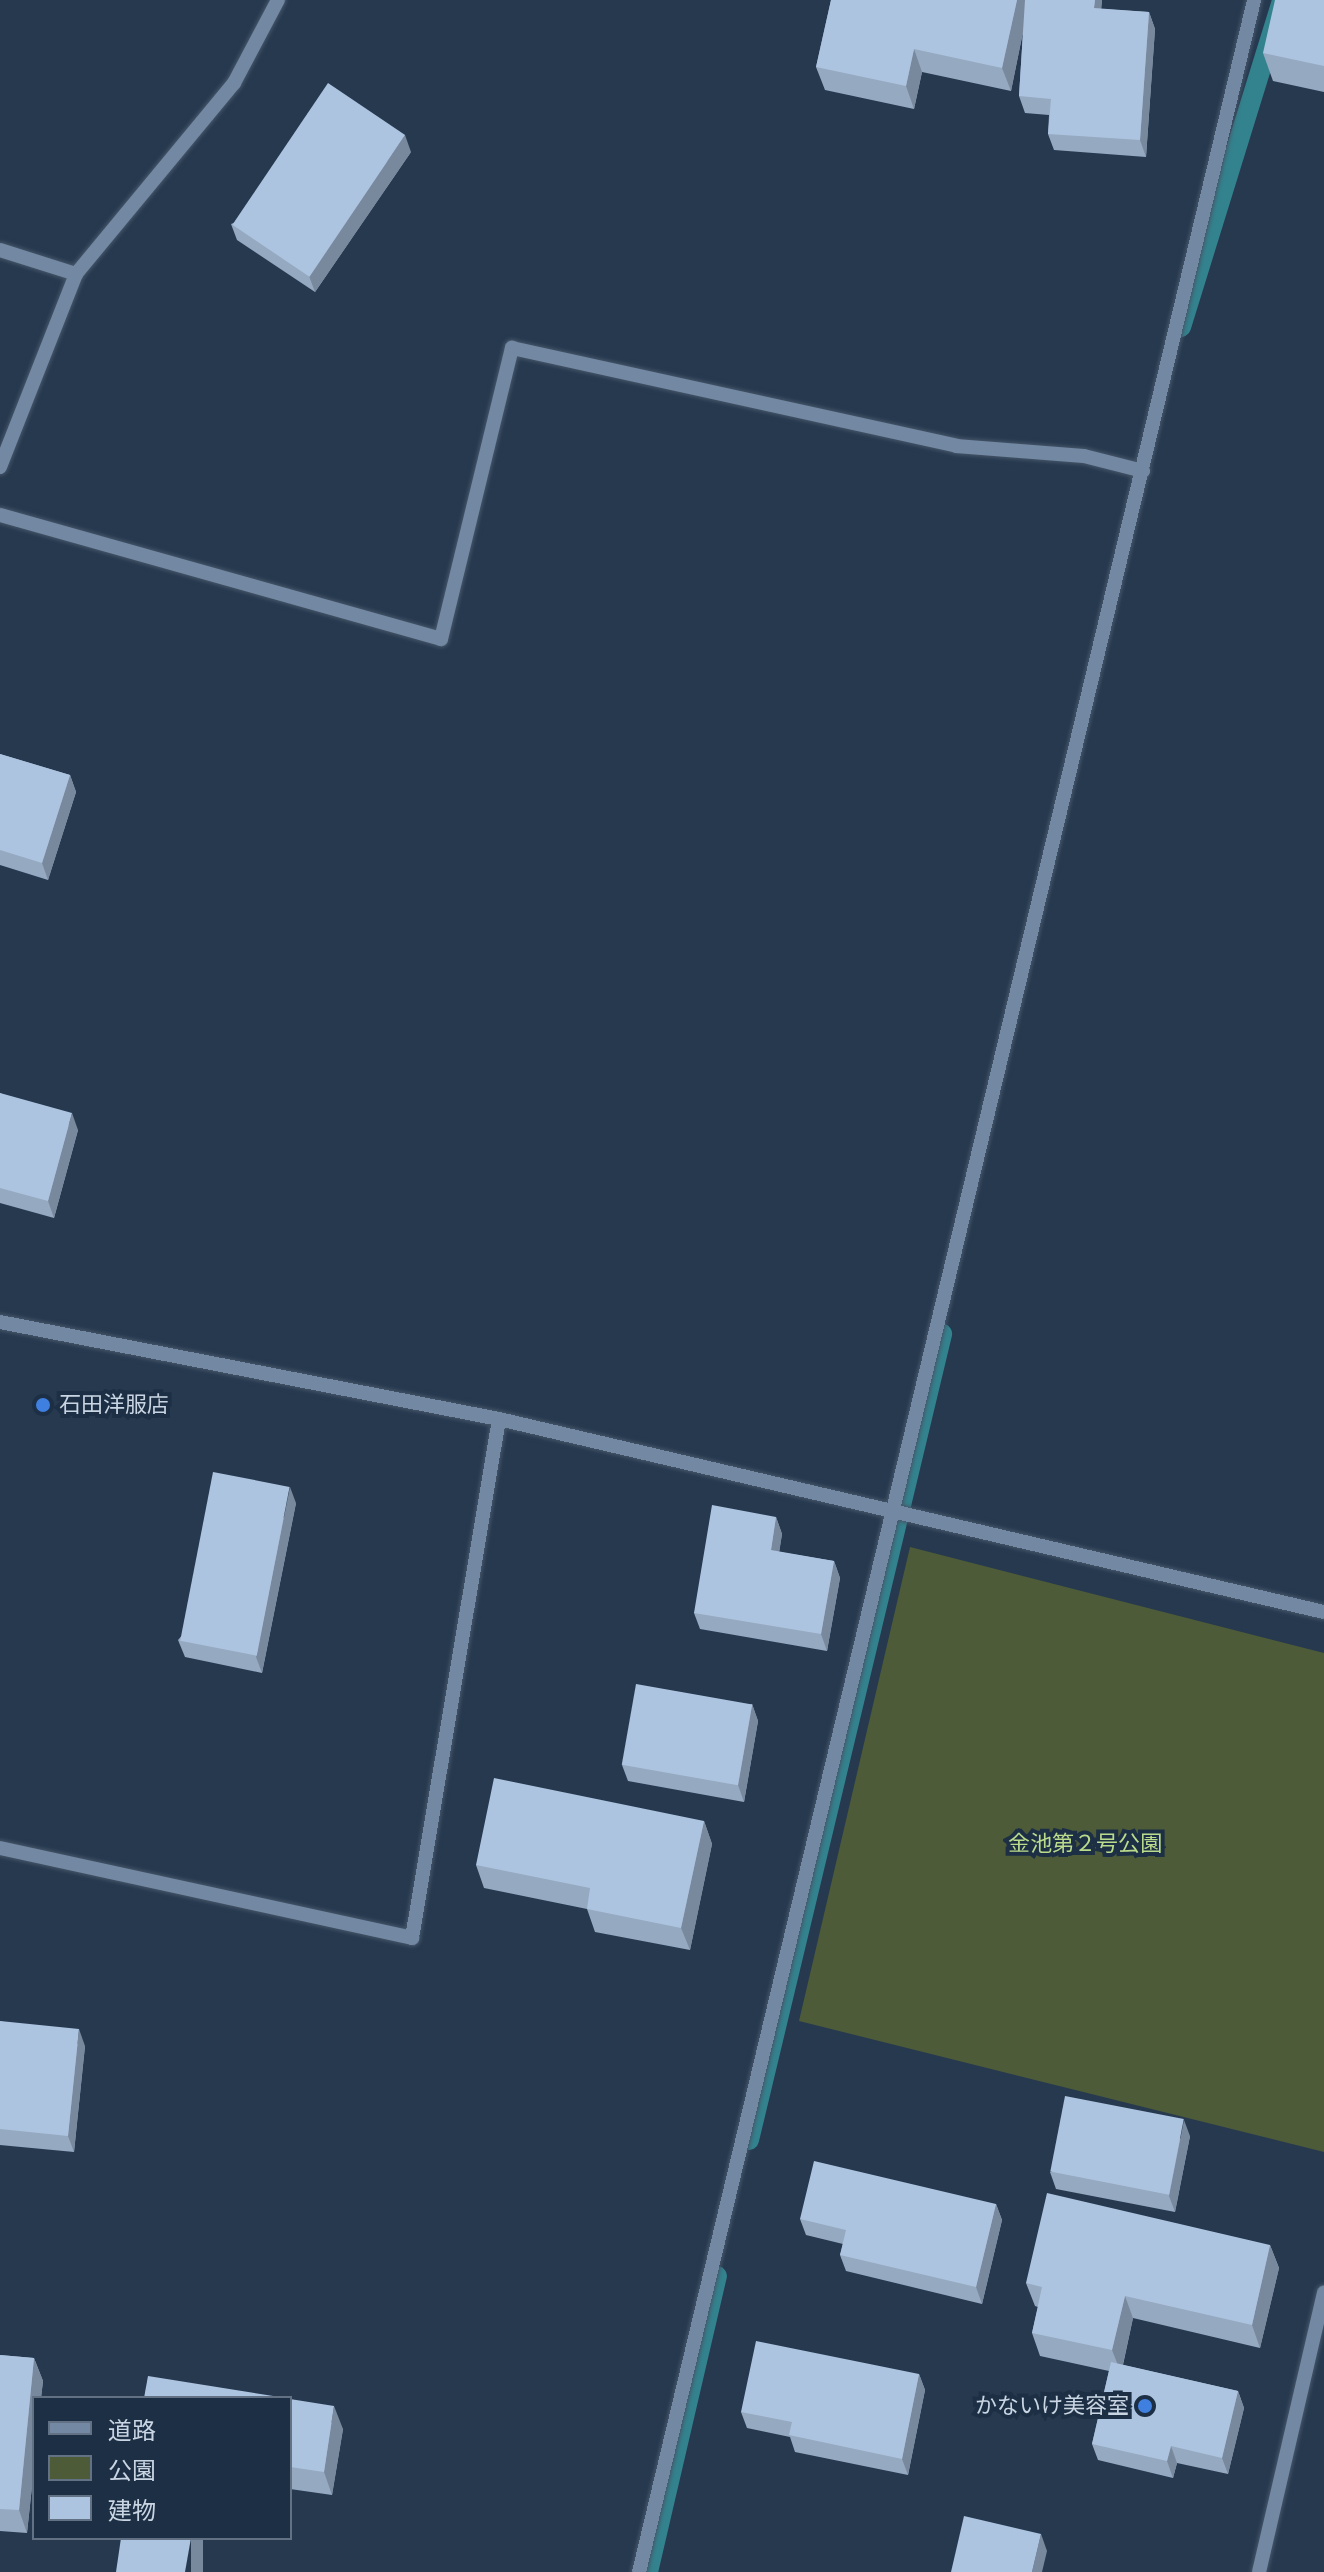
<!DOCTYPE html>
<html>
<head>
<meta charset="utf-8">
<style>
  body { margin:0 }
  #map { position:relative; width:1324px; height:2572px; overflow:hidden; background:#26394f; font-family:Inter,"Noto Sans JP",sans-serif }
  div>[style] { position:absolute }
  .green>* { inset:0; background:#4d5b39 }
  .stream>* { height:20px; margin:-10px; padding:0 10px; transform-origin:10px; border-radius:10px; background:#33838e }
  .roads { filter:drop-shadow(0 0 2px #465669) drop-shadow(0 0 2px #465669) }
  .minor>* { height:14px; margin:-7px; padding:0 7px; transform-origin:7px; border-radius:7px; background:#7389a3 }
  .wall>* { inset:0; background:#95a9c1 }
  .shaded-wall>* { inset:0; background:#79899d; transform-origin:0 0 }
  .building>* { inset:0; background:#adc4e0; transform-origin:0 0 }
  .dots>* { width:22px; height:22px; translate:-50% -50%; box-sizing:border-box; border:4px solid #1c2f44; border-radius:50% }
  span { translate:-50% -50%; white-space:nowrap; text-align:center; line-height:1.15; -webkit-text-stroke:8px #1c2f44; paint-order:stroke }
  .poi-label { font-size:22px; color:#cad5e3 }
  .left { translate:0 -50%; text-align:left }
  .right { translate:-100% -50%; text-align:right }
  .park-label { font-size:22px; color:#bada8c }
  .legend { position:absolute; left:32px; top:2396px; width:260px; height:144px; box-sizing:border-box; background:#1c2f44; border:2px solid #627184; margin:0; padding:10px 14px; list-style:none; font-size:24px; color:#cad5e3 }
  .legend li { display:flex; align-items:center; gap:16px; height:40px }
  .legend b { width:40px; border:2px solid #627184 }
</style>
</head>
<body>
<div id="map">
  <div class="green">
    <div style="clip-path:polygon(910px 1547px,1324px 1653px,1324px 2152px,799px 2021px)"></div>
  </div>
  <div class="stream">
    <div style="left:1181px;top:327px;width:342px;rotate:-72.8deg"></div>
    <div style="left:749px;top:2140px;width:829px;rotate:-76.53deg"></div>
    <div style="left:648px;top:2572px;width:304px;rotate:-76.9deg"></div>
  </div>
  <div class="roads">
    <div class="minor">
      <div style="left:0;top:250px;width:80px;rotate:17.5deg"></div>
      <div style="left:0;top:467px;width:207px;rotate:-68.5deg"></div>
      <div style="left:76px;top:274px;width:248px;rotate:-50.4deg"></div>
      <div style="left:234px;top:83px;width:94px;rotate:-62.1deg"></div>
      <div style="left:0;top:515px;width:458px;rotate:15.7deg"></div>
      <div style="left:441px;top:639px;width:300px;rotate:-76.3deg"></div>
      <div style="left:512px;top:348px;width:455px;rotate:12.4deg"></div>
      <div style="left:956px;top:446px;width:128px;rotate:4.5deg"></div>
      <div style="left:1084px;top:456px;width:61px;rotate:14.3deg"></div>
      <div style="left:0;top:1322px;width:508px;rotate:11deg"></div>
      <div style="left:499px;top:1419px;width:847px;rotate:13.17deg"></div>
      <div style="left:0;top:1848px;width:422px;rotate:12.3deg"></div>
      <div style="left:412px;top:1938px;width:526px;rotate:-80.48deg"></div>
      <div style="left:639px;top:2572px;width:2645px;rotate:-76.55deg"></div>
      <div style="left:1259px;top:2572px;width:287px;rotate:-76.9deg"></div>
    </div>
  </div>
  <div class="wall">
    <div style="clip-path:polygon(831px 0,1102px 0,1101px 9px,1149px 12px,1155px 29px,1146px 157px,1054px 150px,1048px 134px,1049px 115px,1025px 113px,1019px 96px,1023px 32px,1011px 91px,922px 72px,914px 109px,825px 90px,816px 67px)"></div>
    <div style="clip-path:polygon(1324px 0,1324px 92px,1273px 81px,1263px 53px)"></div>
    <div style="clip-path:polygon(411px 152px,315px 292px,237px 240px,231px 224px)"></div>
    <div style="clip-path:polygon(0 754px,70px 775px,76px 792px,48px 880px,0 865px)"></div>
    <div style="clip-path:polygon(0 1093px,78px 1130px,54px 1218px,0 1203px)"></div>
    <div style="clip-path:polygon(296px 1503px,262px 1673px,185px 1657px,178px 1640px)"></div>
    <div style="clip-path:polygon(776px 1517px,782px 1534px,779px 1552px,834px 1561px,840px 1578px,827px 1651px,700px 1629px,694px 1613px)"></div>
    <div style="clip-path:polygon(752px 1704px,758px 1721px,744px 1802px,628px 1781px,622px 1765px)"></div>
    <div style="clip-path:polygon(704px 1821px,712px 1844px,690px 1950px,595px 1932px,587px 1909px,484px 1888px,476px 1865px)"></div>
    <div style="clip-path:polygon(0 2021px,85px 2046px,74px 2152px,0 2145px)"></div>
    <div style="clip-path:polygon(1190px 2136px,1175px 2212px,1056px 2189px,1050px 2172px)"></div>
    <div style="clip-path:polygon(996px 2204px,1002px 2220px,982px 2304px,846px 2271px,840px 2255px,843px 2244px,806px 2235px,800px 2219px)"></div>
    <div style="clip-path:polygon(1270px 2245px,1279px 2268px,1260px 2348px,1133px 2318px,1123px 2365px,1238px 2391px,1244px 2408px,1228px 2474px,1177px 2463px,1173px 2478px,1098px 2460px,1092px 2444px,1109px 2371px,1040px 2356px,1032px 2333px,1038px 2307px,1035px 2306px,1026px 2283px)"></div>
    <div style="clip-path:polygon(0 2355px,34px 2358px,43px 2381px,41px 2398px,34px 2398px,34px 2468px,27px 2533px,0 2531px)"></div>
    <div style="clip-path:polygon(919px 2374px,925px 2390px,908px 2475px,795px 2452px,790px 2437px,747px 2428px,741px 2412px)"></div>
    <div style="clip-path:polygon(290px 2399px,343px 2429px,332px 2495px,290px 2489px)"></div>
  </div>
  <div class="shaded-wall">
    <div style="clip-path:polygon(1017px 0,1026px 0,1028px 7px,1011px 91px,1002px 68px)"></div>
    <div style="clip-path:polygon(1095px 0,1102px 0,1100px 25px,1094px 8px)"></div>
    <div style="clip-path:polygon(1149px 12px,1155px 29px,1146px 157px,1140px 140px)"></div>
    <div style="clip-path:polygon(914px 49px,922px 72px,914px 109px,906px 86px)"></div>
    <div style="clip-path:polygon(405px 135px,411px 152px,315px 292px,309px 276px)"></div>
    <div style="clip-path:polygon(70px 775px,76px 792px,48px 880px,42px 863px)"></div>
    <div style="clip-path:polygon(72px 1113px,78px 1130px,54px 1218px,48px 1201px)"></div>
    <div style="clip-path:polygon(290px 1487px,296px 1503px,262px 1673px,256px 1657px)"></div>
    <div style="clip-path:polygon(776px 1517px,782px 1534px,777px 1567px,771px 1550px)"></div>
    <div style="clip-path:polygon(834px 1561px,840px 1578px,827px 1651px,821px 1634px)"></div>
    <div style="clip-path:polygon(752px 1704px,758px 1721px,744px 1802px,738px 1785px)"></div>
    <div style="clip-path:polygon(704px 1821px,712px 1844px,690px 1950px,681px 1928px)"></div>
    <div style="clip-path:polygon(79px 2029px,85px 2046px,74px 2152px,68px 2136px)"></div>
    <div style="clip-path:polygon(1184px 2120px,1190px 2136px,1175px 2212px,1169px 2196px)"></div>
    <div style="clip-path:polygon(996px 2204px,1002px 2220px,982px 2304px,976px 2287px)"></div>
    <div style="clip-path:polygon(1270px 2245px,1279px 2268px,1260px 2348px,1252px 2325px)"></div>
    <div style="clip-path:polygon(1125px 2296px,1133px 2318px,1121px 2373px,1112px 2350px)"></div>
    <div style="clip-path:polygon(34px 2358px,43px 2381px,41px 2398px,34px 2398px,34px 2468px,27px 2533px,19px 2510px)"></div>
    <div style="clip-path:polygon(919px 2374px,925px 2390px,908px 2475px,902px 2459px)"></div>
    <div style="clip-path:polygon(1238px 2391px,1244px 2408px,1228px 2474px,1222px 2458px)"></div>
    <div style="clip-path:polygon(334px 2406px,343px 2429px,332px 2495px,324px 2472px)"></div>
    <div style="clip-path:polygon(1171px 2446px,1177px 2463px,1173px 2478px,1167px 2461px)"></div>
    <div style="clip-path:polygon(1041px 2534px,1047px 2551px,1042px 2572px,1032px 2572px)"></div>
    <div style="left:191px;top:2538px;width:12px;height:35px"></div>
  </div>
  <div class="building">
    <div style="clip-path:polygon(831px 0,1017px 0,1002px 68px,914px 49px,906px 86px,816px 67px)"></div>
    <div style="clip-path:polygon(1025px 0,1095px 0,1094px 8px,1149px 12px,1140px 140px,1048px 134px,1051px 99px,1019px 96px)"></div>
    <div style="clip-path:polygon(1275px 0,1324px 0,1324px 66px,1263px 53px)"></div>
    <div style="left:328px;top:83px;width:93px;height:171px;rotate:34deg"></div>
    <div style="clip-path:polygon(0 754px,70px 775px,42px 863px,0 850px)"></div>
    <div style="clip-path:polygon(0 1093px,72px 1113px,48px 1201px,0 1188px)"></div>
    <div style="left:213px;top:1472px;width:78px;height:172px;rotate:11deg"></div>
    <div style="clip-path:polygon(712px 1505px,776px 1517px,771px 1550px,834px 1561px,821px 1634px,694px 1613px)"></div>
    <div style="left:636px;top:1684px;width:118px;height:82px;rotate:10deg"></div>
    <div style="clip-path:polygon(494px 1778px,704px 1821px,681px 1928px,587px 1909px,590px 1888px,476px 1865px)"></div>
    <div style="clip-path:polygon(0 2021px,79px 2029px,68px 2136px,0 2129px)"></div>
    <div style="left:1065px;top:2096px;width:121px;height:77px;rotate:11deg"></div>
    <div style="clip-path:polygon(814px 2161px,996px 2204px,976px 2287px,840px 2255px,846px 2230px,800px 2219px)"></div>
    <div style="clip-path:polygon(1047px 2193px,1270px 2245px,1252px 2325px,1125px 2296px,1112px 2350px,1032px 2333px,1042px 2287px,1026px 2283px)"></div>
    <div style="clip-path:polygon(756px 2341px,919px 2374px,902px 2459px,789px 2435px,792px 2422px,741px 2412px)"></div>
    <div style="clip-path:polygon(0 2355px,34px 2358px,19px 2510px,0 2509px)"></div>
    <div style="clip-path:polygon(1111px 2362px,1238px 2391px,1222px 2458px,1171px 2446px,1167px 2461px,1092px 2444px)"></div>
    <div style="clip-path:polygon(148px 2376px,286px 2398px,144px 2398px)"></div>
    <div style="clip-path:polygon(290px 2399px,334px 2406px,324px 2472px,290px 2467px)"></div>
    <div style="clip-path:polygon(964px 2516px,1041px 2534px,1032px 2572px,951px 2572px)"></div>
    <div style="clip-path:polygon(121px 2538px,191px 2538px,185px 2572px,116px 2572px)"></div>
  </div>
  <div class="dots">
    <div style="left:43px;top:1405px;background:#3f7fe0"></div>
    <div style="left:1145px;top:2406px;background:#3f7fe0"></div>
  </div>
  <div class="poi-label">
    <span class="left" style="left:59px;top:1405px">石田洋服店</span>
    <span class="right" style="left:1129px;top:2406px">かないけ美容室</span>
  </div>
  <div class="park-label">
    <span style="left:1085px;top:1844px">金池第２号公園</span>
  </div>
  <ul class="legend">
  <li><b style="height:10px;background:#7389a3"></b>道路</li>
  <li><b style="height:22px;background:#4d5b39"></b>公園</li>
  <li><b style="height:22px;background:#adc4e0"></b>建物</li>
  </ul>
</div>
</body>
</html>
